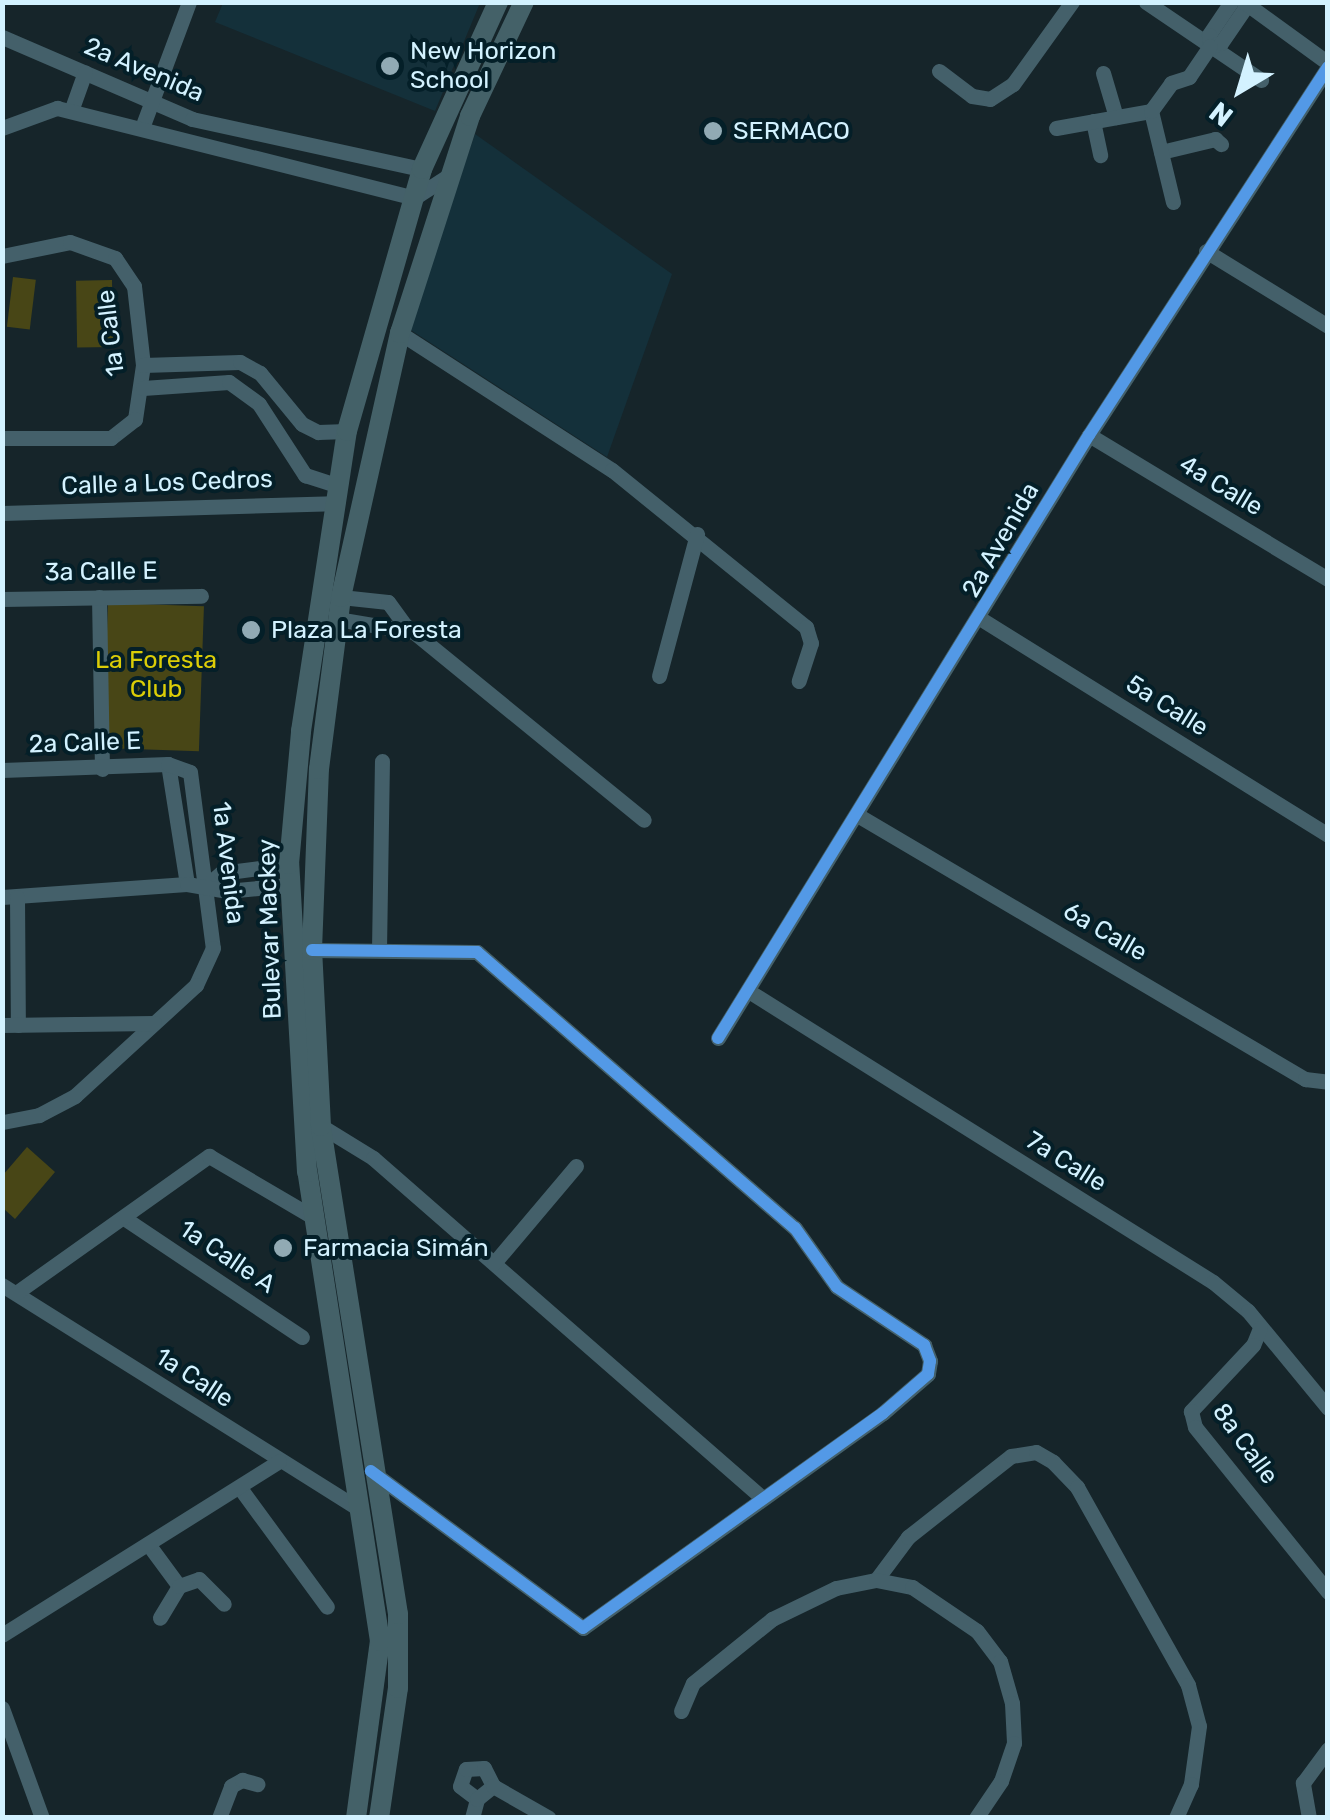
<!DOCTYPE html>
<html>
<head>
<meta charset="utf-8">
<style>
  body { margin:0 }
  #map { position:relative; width:1330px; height:1820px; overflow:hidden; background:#16252a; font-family:Rubik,sans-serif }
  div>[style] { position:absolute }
  .built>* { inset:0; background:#14303a }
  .green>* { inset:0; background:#484616; transform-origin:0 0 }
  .minor>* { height:15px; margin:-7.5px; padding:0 7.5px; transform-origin:7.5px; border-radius:7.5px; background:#44606a }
  .secondary>* { height:20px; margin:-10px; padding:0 10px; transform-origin:10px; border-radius:10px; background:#446168 }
  .cycleway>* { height:12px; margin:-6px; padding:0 6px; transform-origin:6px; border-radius:6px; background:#5399e6 }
  .dots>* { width:28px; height:28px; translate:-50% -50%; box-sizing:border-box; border:5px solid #041f28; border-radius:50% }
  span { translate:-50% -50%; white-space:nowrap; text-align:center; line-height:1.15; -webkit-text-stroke:8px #041f28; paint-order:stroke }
  .poi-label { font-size:25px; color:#d3f2ff }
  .left { translate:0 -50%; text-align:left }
  .street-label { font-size:25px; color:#d3f2ff }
  .park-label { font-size:25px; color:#dbcd07 }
  .frame { position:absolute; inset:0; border:5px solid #d3f2ff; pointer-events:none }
  .north { position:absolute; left:1190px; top:40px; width:100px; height:100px; -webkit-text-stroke:8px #041f28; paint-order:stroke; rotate:218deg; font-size:28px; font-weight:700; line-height:40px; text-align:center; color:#d3f2ff }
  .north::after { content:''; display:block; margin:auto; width:35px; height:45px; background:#d3f2ff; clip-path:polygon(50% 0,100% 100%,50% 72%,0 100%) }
</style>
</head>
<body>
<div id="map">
  <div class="built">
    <div style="clip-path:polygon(223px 3px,223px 2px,480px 3px,435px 111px,215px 22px)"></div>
    <div style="clip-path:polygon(475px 134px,672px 274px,607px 457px,406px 327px)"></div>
  </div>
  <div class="green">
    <div style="left:13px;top:277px;width:23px;height:50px;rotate:7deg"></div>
    <div style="left:112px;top:280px;width:67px;height:36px;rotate:89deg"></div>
    <div style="left:108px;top:603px;width:96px;height:145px;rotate:2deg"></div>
    <div style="clip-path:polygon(27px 1147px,55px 1172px,15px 1219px,3px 1208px,3px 1175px)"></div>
  </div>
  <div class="minor">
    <div style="left:1146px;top:2px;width:139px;rotate:34.1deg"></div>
    <div style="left:1231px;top:2px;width:40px;rotate:124deg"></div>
    <div style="left:1209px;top:35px;width:11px;rotate:85deg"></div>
    <div style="left:1210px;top:46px;width:11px;rotate:-15deg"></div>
    <div style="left:1221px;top:43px;width:46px;rotate:-55.6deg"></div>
    <div style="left:1244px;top:2px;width:104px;rotate:36deg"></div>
    <div style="left:2px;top:37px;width:207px;rotate:23.3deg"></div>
    <div style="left:192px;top:119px;width:235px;rotate:12.3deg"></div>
    <div style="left:939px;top:71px;width:41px;rotate:37.1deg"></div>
    <div style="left:972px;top:96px;width:18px;rotate:9deg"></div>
    <div style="left:990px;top:99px;width:27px;rotate:-33deg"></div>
    <div style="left:1013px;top:84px;width:101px;rotate:-54.3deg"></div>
    <div style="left:1103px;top:73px;width:46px;rotate:73.5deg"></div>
    <div style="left:71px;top:111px;width:41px;rotate:-70.3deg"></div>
    <div style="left:1093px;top:121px;width:35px;rotate:78deg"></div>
    <div style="left:143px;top:125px;width:131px;rotate:-69.5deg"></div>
    <div style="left:2px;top:128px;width:59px;rotate:-20deg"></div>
    <div style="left:57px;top:108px;width:368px;rotate:14.1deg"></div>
    <div style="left:414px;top:198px;width:44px;rotate:-33deg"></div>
    <div style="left:1056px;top:128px;width:97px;rotate:-10.1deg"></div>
    <div style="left:1161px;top:152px;width:56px;rotate:-13.5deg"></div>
    <div style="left:1215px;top:139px;width:8px;rotate:40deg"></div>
    <div style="left:1173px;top:202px;width:94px;rotate:-103.6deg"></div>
    <div style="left:1151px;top:111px;width:34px;rotate:-54deg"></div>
    <div style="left:1171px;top:83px;width:19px;rotate:-18deg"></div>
    <div style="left:1189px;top:77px;width:37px;rotate:-56deg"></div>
    <div style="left:1206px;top:251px;width:143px;rotate:31.6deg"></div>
    <div style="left:2px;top:256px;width:69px;rotate:-11.6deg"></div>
    <div style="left:70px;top:242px;width:48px;rotate:19.6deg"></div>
    <div style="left:115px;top:258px;width:34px;rotate:56deg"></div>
    <div style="left:134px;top:286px;width:80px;rotate:83.5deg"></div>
    <div style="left:143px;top:365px;width:55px;rotate:98.4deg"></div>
    <div style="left:135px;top:419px;width:31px;rotate:142deg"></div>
    <div style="left:111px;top:438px;width:109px;rotate:180deg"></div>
    <div style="left:400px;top:333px;width:252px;rotate:32.9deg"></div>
    <div style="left:612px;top:470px;width:250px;rotate:39deg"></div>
    <div style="left:806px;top:627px;width:17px;rotate:73deg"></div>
    <div style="left:811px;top:643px;width:40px;rotate:108deg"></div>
    <div style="left:143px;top:365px;width:97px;rotate:-1.8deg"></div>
    <div style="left:240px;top:362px;width:23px;rotate:29deg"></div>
    <div style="left:260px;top:373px;width:66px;rotate:50.5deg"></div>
    <div style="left:302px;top:424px;width:18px;rotate:27deg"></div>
    <div style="left:318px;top:432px;width:29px;rotate:-2deg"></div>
    <div style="left:143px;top:388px;width:86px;rotate:-4deg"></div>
    <div style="left:229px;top:382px;width:37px;rotate:36deg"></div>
    <div style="left:259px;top:404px;width:85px;rotate:57.1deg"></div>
    <div style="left:305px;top:475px;width:33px;rotate:18deg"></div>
    <div style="left:1089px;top:435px;width:279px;rotate:31.1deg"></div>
    <div style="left:2px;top:513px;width:331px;rotate:-1.7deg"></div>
    <div style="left:99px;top:597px;width:172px;rotate:89deg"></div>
    <div style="left:341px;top:597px;width:47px;rotate:6.1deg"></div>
    <div style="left:388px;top:602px;width:29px;rotate:54deg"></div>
    <div style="left:405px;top:625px;width:308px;rotate:39.2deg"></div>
    <div style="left:2px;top:599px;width:199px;rotate:-0.9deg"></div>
    <div style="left:337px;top:619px;width:78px;rotate:9.6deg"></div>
    <div style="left:981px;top:619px;width:409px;rotate:31.9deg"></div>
    <div style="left:659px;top:676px;width:147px;rotate:-75deg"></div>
    <div style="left:168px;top:764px;width:121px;rotate:81deg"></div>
    <div style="left:2px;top:770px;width:166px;rotate:-2.1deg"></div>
    <div style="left:168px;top:764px;width:23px;rotate:20deg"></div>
    <div style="left:190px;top:772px;width:177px;rotate:82.6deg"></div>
    <div style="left:213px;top:948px;width:41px;rotate:114.7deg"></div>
    <div style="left:196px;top:985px;width:164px;rotate:137.5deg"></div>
    <div style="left:75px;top:1096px;width:41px;rotate:152.2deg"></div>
    <div style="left:39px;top:1115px;width:38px;rotate:169deg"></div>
    <div style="left:859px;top:816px;width:518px;rotate:30.53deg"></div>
    <div style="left:1305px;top:1079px;width:23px;rotate:7deg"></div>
    <div style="left:206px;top:886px;width:20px;rotate:-41deg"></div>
    <div style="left:221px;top:873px;width:69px;rotate:-7.5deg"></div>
    <div style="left:2px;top:897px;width:185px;rotate:-4deg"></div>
    <div style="left:187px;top:884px;width:40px;rotate:10deg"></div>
    <div style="left:226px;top:891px;width:63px;rotate:-5.4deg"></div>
    <div style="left:17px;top:897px;width:128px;rotate:89.6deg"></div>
    <div style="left:312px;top:950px;width:165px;rotate:0.7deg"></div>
    <div style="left:477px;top:952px;width:421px;rotate:41deg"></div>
    <div style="left:795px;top:1228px;width:72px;rotate:54.6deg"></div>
    <div style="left:837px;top:1287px;width:105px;rotate:33.7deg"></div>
    <div style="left:924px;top:1345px;width:17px;rotate:69deg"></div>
    <div style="left:930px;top:1361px;width:13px;rotate:99deg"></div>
    <div style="left:928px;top:1374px;width:60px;rotate:139.1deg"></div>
    <div style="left:883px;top:1413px;width:369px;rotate:144.4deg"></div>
    <div style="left:583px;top:1628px;width:262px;rotate:-143.5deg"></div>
    <div style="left:379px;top:950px;width:189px;rotate:-89.1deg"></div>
    <div style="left:750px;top:992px;width:546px;rotate:32.06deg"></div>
    <div style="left:1213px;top:1282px;width:45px;rotate:39.6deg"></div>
    <div style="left:1248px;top:1311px;width:126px;rotate:50.5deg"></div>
    <div style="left:2px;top:1025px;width:152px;rotate:-0.8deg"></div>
    <div style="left:718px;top:1038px;width:708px;rotate:-58.4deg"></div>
    <div style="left:1089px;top:435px;width:439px;rotate:-57deg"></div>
    <div style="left:321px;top:1126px;width:61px;rotate:31.6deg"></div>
    <div style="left:373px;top:1158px;width:514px;rotate:41.13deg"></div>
    <div style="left:124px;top:1218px;width:214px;rotate:33.8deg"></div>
    <div style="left:494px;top:1263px;width:127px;rotate:-49.8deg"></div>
    <div style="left:2px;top:1285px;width:424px;rotate:32.1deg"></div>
    <div style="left:16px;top:1293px;width:237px;rotate:-35.4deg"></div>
    <div style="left:209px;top:1156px;width:121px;rotate:30.4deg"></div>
    <div style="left:1260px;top:1328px;width:18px;rotate:112deg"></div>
    <div style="left:1253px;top:1345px;width:91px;rotate:133.2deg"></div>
    <div style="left:1191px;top:1411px;width:16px;rotate:76deg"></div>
    <div style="left:1195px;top:1427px;width:212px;rotate:51.1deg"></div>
    <div style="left:240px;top:1488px;width:147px;rotate:53.8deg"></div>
    <div style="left:148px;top:1544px;width:52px;rotate:53.6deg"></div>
    <div style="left:179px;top:1586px;width:37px;rotate:121deg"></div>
    <div style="left:876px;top:1580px;width:54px;rotate:-53.3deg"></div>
    <div style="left:908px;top:1537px;width:131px;rotate:-38.2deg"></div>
    <div style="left:1011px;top:1456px;width:25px;rotate:-9deg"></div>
    <div style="left:1036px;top:1452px;width:20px;rotate:30deg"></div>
    <div style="left:1053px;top:1462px;width:35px;rotate:46deg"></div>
    <div style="left:1077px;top:1487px;width:227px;rotate:60.7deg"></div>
    <div style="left:1188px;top:1685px;width:42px;rotate:75deg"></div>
    <div style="left:1199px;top:1726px;width:59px;rotate:97.9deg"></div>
    <div style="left:1191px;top:1784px;width:37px;rotate:114deg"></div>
    <div style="left:179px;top:1586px;width:21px;rotate:-19deg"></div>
    <div style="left:199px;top:1579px;width:35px;rotate:45deg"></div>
    <div style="left:2px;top:1635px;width:327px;rotate:-32.1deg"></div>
    <div style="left:2px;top:1708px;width:117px;rotate:70deg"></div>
    <div style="left:681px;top:1711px;width:30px;rotate:-67deg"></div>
    <div style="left:693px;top:1683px;width:102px;rotate:-39deg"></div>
    <div style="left:772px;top:1619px;width:71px;rotate:-25.8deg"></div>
    <div style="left:836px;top:1588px;width:41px;rotate:-11.3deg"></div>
    <div style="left:876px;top:1580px;width:37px;rotate:11deg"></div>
    <div style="left:912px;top:1587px;width:78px;rotate:34.1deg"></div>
    <div style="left:977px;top:1631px;width:38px;rotate:53deg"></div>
    <div style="left:1000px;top:1661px;width:44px;rotate:74.1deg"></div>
    <div style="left:1012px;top:1703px;width:40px;rotate:87.1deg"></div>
    <div style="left:1014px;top:1743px;width:40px;rotate:108.9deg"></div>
    <div style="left:1001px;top:1781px;width:45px;rotate:124deg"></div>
    <div style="left:477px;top:1799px;width:21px;rotate:-143deg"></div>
    <div style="left:460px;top:1786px;width:18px;rotate:-71deg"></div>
    <div style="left:466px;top:1769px;width:18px;rotate:-3deg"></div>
    <div style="left:484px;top:1768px;width:20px;rotate:63deg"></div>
    <div style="left:219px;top:1818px;width:34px;rotate:-69deg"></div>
    <div style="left:231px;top:1786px;width:13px;rotate:-29deg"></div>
    <div style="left:242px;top:1780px;width:16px;rotate:15deg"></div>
    <div style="left:472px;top:1818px;width:20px;rotate:-75deg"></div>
    <div style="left:477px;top:1799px;width:21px;rotate:-39deg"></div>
    <div style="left:493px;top:1786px;width:64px;rotate:29.7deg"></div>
    <div style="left:1309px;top:1818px;width:36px;rotate:-100deg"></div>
    <div style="left:1303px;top:1783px;width:42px;rotate:-53.7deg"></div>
  </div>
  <div class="secondary">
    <div style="left:356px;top:1818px;width:179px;rotate:-82.3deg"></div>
    <div style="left:380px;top:1641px;width:475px;rotate:-98.8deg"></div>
    <div style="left:307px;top:1172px;width:309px;rotate:-93.3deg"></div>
    <div style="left:289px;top:864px;width:134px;rotate:-84.8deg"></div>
    <div style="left:301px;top:731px;width:304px;rotate:-81.3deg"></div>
    <div style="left:347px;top:431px;width:273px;rotate:-74deg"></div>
    <div style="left:422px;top:169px;width:183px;rotate:-65.5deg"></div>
    <div style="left:379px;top:1818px;width:131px;rotate:-81.7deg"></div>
    <div style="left:398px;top:1688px;width:74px;rotate:-90deg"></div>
    <div style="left:398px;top:1614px;width:494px;rotate:-99deg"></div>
    <div style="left:321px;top:1126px;width:176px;rotate:-92.9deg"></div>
    <div style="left:312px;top:950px;width:181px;rotate:-87.8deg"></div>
    <div style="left:319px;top:769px;width:173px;rotate:-82.7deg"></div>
    <div style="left:341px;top:597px;width:271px;rotate:-77.4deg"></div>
    <div style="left:400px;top:333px;width:228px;rotate:-72.1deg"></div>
    <div style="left:470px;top:116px;width:126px;rotate:-64.7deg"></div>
  </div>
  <div class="cycleway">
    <div style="left:312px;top:950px;width:165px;rotate:0.7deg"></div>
    <div style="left:477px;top:952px;width:421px;rotate:41deg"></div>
    <div style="left:795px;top:1228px;width:72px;rotate:54.6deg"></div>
    <div style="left:837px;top:1287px;width:105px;rotate:33.7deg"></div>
    <div style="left:924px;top:1345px;width:17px;rotate:69deg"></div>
    <div style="left:930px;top:1361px;width:13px;rotate:99deg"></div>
    <div style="left:928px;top:1374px;width:60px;rotate:139.1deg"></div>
    <div style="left:883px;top:1413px;width:369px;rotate:144.4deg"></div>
    <div style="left:583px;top:1628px;width:264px;rotate:-143.5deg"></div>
    <div style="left:718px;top:1038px;width:708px;rotate:-58.4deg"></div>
    <div style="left:1089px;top:435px;width:439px;rotate:-57deg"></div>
  </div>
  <div class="dots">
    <div style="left:390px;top:66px;background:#91aab4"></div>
    <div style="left:713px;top:131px;background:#91aab4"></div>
    <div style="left:251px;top:630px;background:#91aab4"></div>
    <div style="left:283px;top:1248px;background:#91aab4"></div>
  </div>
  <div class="poi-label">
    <span class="left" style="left:410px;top:66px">New Horizon<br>School</span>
    <span class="left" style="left:733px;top:131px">SERMACO</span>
    <span class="left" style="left:271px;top:630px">Plaza La Foresta</span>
    <span class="left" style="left:303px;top:1248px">Farmacia Simán</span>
  </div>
  <div class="street-label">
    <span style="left:144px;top:70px;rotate:23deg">2a Avenida</span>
    <span style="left:111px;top:333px;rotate:-97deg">1a Calle</span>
    <span style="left:167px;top:483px;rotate:-2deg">Calle a Los Cedros</span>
    <span style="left:1221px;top:486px;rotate:31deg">4a Calle</span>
    <span style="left:1001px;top:540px;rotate:-60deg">2a Avenida</span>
    <span style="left:101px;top:572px;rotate:-1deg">3a Calle E</span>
    <span style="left:1167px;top:706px;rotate:32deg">5a Calle</span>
    <span style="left:85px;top:743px;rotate:-2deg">2a Calle E</span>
    <span style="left:228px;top:863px;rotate:83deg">1a Avenida</span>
    <span style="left:270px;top:929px;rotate:-92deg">Bulevar Mackey</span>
    <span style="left:1105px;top:932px;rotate:30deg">6a Calle</span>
    <span style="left:1066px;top:1162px;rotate:32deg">7a Calle</span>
    <span style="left:227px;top:1257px;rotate:34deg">1a Calle A</span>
    <span style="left:194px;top:1378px;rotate:33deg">1a Calle</span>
    <span style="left:1245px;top:1444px;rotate:54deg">8a Calle</span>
  </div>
  <div class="park-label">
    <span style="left:156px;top:675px">La Foresta<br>Club</span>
  </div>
  <div class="frame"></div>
  <div class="north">N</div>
</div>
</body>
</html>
